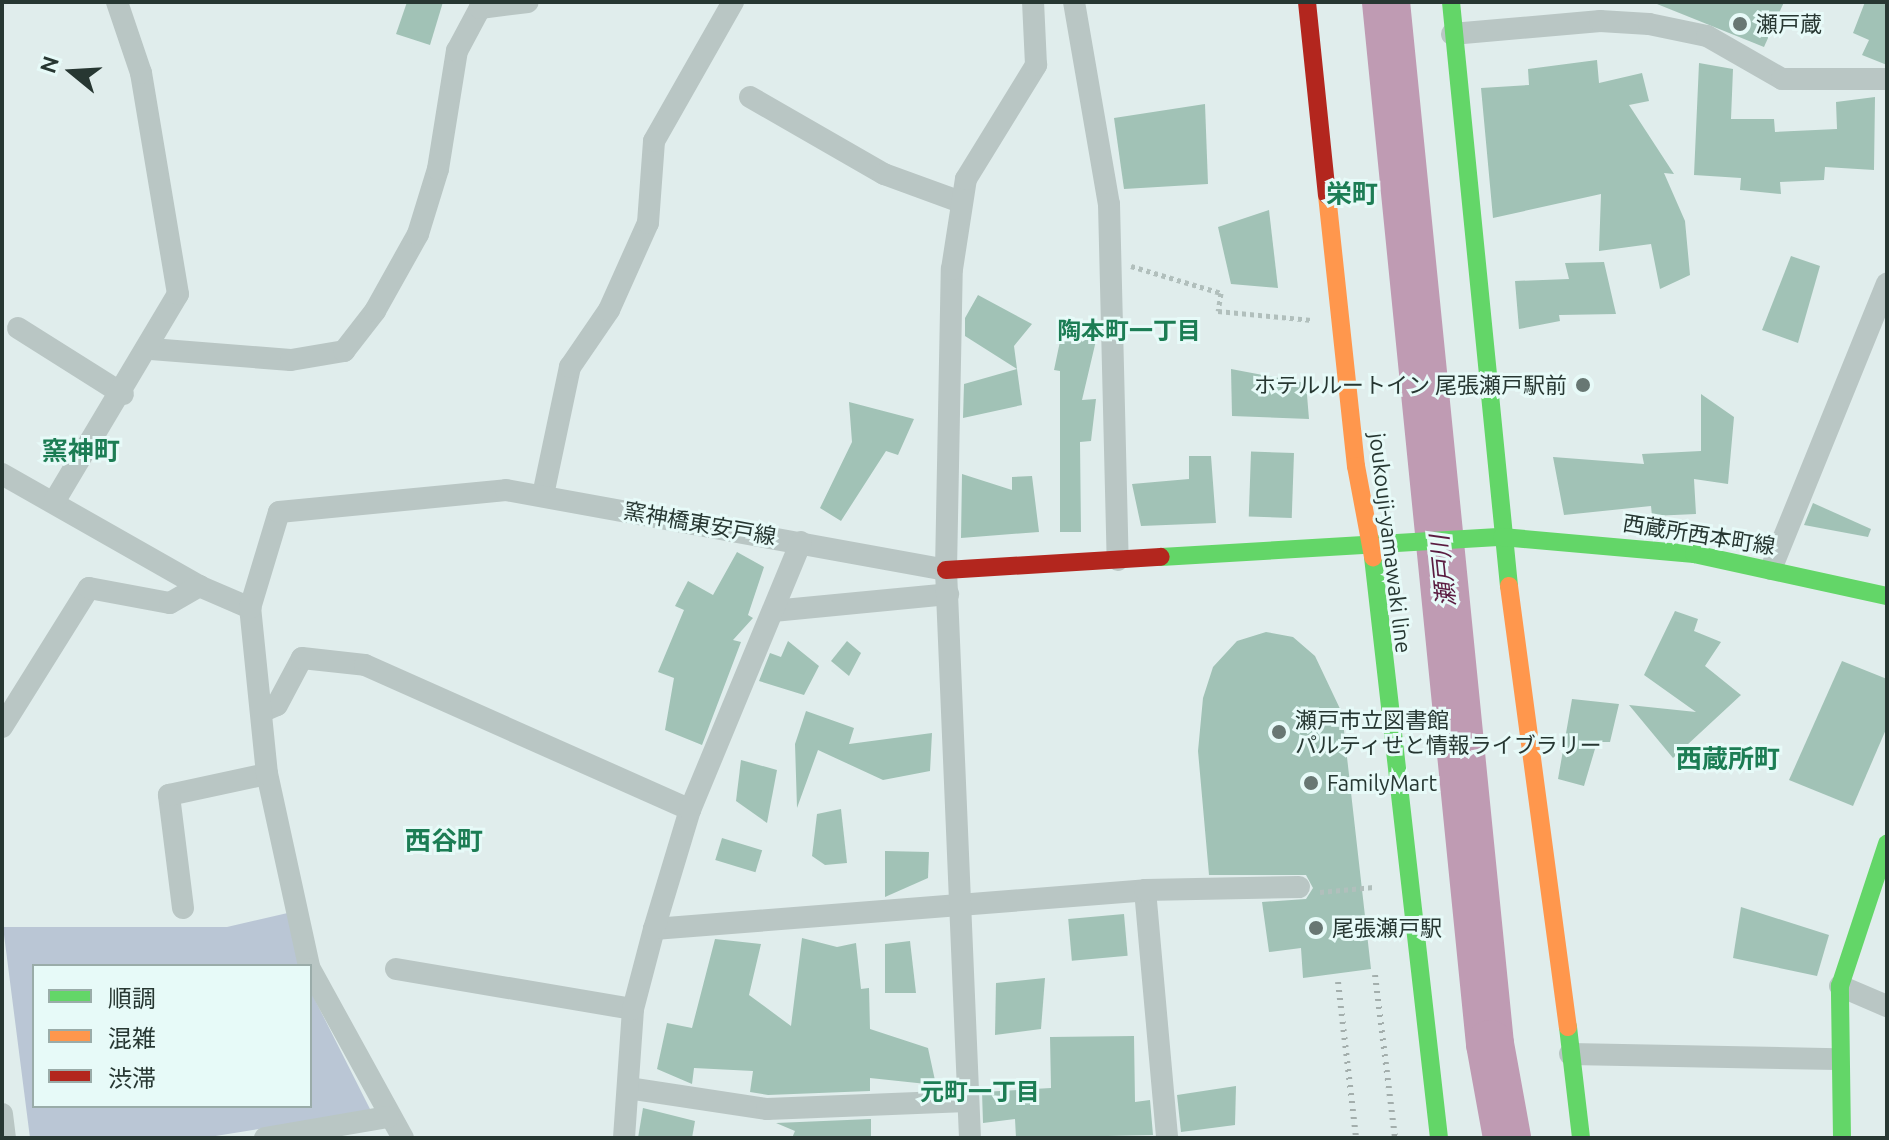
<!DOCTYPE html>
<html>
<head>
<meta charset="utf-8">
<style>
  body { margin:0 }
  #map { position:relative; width:1889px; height:1140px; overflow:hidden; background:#e0edec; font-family:Ubuntu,"Noto Sans JP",sans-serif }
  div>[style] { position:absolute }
  .green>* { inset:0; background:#bac6d5 }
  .river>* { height:48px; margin:-24px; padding:0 24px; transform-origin:24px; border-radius:24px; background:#bf9bb3 }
  .building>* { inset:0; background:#a1c2b6; transform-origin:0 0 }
  .path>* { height:5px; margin-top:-2.5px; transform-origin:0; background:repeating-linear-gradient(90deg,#b1bfbc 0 4px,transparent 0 8px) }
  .street>* { height:22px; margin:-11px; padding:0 11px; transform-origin:11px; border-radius:11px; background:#b9c6c4 }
  .fast>* { height:18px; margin:-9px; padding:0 9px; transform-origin:9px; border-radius:9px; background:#63d668 }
  .slow>* { height:18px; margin:-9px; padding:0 9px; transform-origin:9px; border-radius:9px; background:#ff974d }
  .jam>* { height:18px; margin:-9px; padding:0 9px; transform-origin:9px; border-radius:9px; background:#b3261e }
  .rail>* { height:6px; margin-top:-3px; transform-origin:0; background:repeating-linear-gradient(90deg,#a3aeac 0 2px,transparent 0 8px) }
  .dots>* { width:22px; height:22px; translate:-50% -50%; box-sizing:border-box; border:4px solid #e7faf8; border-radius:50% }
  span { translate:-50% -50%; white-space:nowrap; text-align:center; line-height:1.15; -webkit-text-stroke:6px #e7faf8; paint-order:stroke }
  .poi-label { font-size:22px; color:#273732 }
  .left { translate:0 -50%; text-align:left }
  .right { translate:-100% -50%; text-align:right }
  .street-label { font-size:22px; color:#273732 }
  .neighbourhood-label { font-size:24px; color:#1c7d54; font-weight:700 }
  .water-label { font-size:24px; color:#5a1b40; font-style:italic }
  .quarter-label { font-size:26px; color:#1c7d54; font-weight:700 }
  .frame { position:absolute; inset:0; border:4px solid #273732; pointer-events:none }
  .legend { position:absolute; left:32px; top:964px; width:280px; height:144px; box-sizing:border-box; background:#e7faf8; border:2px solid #9aaca9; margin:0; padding:10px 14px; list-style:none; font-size:24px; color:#273732 }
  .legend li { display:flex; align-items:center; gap:16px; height:40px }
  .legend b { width:40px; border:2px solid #9aaca9 }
  .north { position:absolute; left:32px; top:32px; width:80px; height:80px; -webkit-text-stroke:6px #e7faf8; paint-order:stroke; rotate:288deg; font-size:22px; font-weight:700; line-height:32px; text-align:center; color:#273732 }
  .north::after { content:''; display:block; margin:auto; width:28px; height:36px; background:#273732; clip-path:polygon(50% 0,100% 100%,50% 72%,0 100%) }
</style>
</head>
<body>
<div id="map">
  <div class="green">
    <div style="clip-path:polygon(292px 912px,300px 966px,34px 966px,34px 1106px,310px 1106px,310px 990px,371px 1111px,203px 1138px,30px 1138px,3px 927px,227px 927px)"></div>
  </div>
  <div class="river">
    <div style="left:1386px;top:2px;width:1047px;rotate:84.3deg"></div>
    <div style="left:1490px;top:1044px;width:96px;rotate:79.7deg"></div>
  </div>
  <div class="building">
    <div style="clip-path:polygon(407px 2px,443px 2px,430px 45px,396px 34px)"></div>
    <div style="clip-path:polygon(1652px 2px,1784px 2px,1764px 47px)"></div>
    <div style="clip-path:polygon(1865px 2px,1887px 2px,1887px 65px,1862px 55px,1869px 40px,1853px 33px)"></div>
    <div style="clip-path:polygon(1597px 60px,1599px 83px,1642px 73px,1649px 101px,1629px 105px,1674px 174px,1664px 173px,1685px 221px,1690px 275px,1660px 289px,1651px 244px,1599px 251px,1601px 194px,1493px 218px,1481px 88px,1529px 85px,1528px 69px)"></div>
    <div style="clip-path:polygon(1699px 63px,1733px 69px,1731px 119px,1774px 119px,1775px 132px,1837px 129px,1836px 102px,1875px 97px,1874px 170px,1825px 167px,1824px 180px,1780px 182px,1781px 194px,1740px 190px,1741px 178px,1694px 175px)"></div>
    <div style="clip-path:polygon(1205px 104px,1208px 184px,1124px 189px,1114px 118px)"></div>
    <div style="clip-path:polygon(1269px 210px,1278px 288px,1231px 284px,1218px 227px)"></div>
    <div style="clip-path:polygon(1791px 256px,1820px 266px,1798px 343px,1762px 330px)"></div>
    <div style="clip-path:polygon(1604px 262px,1616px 314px,1559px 315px,1560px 321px,1519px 329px,1515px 281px,1569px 279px,1565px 263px)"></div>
    <div style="clip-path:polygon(978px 295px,1032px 324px,1014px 346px,1017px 369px,965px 336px,965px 318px)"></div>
    <div style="clip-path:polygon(1063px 327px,1098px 332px,1082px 400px,1096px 399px,1091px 441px,1080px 442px,1081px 532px,1060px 532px,1060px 371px,1054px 370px)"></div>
    <div style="clip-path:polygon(1017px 369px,1022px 405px,963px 418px,964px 384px)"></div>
    <div style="clip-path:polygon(1231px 369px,1306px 383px,1309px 419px,1232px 416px)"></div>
    <div style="clip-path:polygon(1701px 394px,1734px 417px,1728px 484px,1694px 479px,1696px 514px,1652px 516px,1651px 506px,1564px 515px,1553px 457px,1644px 464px,1642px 454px,1701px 451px)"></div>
    <div style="clip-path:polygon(849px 402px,914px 419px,898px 455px,886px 451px,841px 521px,820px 508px,852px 442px)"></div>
    <div style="left:1294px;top:453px;width:65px;height:43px;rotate:92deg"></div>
    <div style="clip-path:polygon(1189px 456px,1211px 456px,1216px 523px,1141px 526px,1132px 484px,1189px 479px)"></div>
    <div style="clip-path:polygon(962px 474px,1012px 490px,1012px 477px,1032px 476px,1039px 532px,961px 538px)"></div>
    <div style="clip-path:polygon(1813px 503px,1871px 529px,1868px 537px,1804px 525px)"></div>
    <div style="clip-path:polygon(737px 552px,764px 567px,748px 615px,753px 618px,733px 640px,741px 642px,702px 745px,665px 730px,674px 678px,658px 672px,684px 610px,675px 606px,688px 581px,713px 595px)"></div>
    <div style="clip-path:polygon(1675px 611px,1698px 619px,1694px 631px,1721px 642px,1705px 666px,1741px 695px,1673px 758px,1629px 705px,1696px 712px,1644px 675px)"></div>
    <div style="clip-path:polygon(1266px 632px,1293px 637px,1315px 656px,1342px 713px,1371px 969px,1303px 978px,1301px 948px,1269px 952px,1262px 902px,1306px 899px,1313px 888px,1306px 875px,1209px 875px,1198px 751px,1203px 698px,1213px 667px,1237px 641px)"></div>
    <div style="clip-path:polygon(788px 641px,819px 666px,804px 695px,759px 681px,770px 653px,781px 657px)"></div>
    <div style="clip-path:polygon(847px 641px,861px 653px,849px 676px,831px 661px)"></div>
    <div style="clip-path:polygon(1842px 661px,1887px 679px,1887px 727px,1853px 806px,1789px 780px)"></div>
    <div style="clip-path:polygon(1572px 699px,1619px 704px,1610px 742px,1597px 742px,1584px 786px,1558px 779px)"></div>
    <div style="clip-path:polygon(806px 711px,854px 728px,849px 744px,932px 733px,930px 771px,883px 780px,818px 750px,797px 808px,795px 744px)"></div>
    <div style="clip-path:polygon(741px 760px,777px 770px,767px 823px,736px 801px)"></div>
    <div style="clip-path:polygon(841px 809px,847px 863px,825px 865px,812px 856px,817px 814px)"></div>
    <div style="left:722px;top:838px;width:42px;height:23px;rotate:17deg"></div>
    <div style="clip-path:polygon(885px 851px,929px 852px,928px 878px,885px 897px)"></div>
    <div style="clip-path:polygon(1741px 907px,1829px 935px,1817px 976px,1733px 958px)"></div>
    <div style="left:1124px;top:914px;width:42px;height:56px;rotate:85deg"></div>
    <div style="clip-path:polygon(802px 938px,837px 947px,856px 943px,861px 989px,869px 988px,870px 1029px,928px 1048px,936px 1085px,870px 1078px,870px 1091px,768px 1095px,750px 1092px,753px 1071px,694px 1068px,692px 1084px,657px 1069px,667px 1023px,692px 1028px,715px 939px,761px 944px,749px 995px,791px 1026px)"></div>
    <div style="clip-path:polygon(910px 941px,916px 993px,885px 993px,885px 944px)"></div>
    <div style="clip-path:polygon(1045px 978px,1041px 1029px,995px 1035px,996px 983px)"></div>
    <div style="clip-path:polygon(1134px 1036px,1135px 1102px,1150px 1100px,1153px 1135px,1016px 1138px,1015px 1119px,983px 1123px,982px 1092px,1051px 1088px,1050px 1037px)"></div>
    <div style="clip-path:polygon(1236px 1086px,1235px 1125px,1181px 1132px,1177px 1095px)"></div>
    <div style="clip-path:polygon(643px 1108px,695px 1121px,692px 1138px,638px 1138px)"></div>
    <div style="clip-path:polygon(871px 1119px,871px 1138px,792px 1138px,795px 1131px,776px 1123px)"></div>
  </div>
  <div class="path">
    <div style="left:1131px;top:266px;width:94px;rotate:16.7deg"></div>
    <div style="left:1221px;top:293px;width:18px;rotate:99deg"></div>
    <div style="left:1218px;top:311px;width:94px;rotate:5.5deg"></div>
    <div style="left:1320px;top:892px;width:54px;rotate:-5.3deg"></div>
  </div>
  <div class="street">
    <div style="left:1074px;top:2px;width:205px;rotate:80.2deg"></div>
    <div style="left:1109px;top:204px;width:356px;rotate:88.6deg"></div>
    <div style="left:1452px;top:34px;width:149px;rotate:-5deg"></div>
    <div style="left:1600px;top:21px;width:49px;rotate:3.5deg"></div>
    <div style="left:1649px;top:24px;width:59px;rotate:11.7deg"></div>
    <div style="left:1707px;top:36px;width:86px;rotate:29.8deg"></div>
    <div style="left:1782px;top:79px;width:105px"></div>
    <div style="left:750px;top:97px;width:155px;rotate:29.9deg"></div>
    <div style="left:884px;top:174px;width:82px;rotate:20deg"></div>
    <div style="left:18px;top:328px;width:124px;rotate:32.2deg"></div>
    <div style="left:151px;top:349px;width:140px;rotate:4.5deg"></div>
    <div style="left:291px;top:360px;width:54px;rotate:-9.6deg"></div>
    <div style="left:344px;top:351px;width:51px;rotate:-52.2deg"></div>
    <div style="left:375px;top:311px;width:88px;rotate:-60.8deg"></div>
    <div style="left:418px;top:234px;width:68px;rotate:-72.9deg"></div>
    <div style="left:438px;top:169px;width:120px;rotate:-80.9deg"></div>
    <div style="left:457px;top:51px;width:49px;rotate:-61.9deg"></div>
    <div style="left:480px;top:8px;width:48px;rotate:-7.1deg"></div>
    <div style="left:2px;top:474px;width:227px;rotate:29.6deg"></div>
    <div style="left:199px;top:586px;width:56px;rotate:23.3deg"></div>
    <div style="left:543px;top:495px;width:131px;rotate:-78.1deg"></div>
    <div style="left:570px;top:367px;width:69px;rotate:-55.6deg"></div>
    <div style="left:609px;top:310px;width:95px;rotate:-65.9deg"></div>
    <div style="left:648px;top:223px;width:82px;rotate:-85.8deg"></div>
    <div style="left:654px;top:141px;width:160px;rotate:-60.4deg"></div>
    <div style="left:54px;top:502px;width:242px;rotate:-59.2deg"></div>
    <div style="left:178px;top:294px;width:224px;rotate:-99.5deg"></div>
    <div style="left:141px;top:73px;width:75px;rotate:-108.7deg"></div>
    <div style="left:1771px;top:569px;width:308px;rotate:-67.9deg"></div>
    <div style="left:773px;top:611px;width:176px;rotate:-5.5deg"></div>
    <div style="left:261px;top:712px;width:17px;rotate:-24deg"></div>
    <div style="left:277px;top:705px;width:53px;rotate:-62deg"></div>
    <div style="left:302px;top:658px;width:63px;rotate:6.3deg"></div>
    <div style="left:365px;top:665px;width:356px;rotate:24deg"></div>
    <div style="left:2px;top:727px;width:164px;rotate:-58deg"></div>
    <div style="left:89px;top:588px;width:82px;rotate:10.5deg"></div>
    <div style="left:170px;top:603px;width:34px;rotate:-30deg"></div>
    <div style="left:1145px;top:890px;width:249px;rotate:84.9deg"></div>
    <div style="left:183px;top:908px;width:114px;rotate:-97.1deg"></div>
    <div style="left:169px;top:795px;width:100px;rotate:-12.1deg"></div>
    <div style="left:654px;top:929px;width:493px;rotate:-4.5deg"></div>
    <div style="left:1145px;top:890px;width:154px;rotate:-1.1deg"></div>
    <div style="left:309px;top:966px;width:197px;rotate:-102.3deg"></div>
    <div style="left:267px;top:774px;width:167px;rotate:-95.8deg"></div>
    <div style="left:250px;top:608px;width:100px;rotate:-73.2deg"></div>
    <div style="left:279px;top:512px;width:228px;rotate:-5.5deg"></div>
    <div style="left:506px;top:490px;width:447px;rotate:10.3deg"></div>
    <div style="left:310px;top:969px;width:193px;rotate:61.2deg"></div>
    <div style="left:396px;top:969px;width:240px;rotate:9.6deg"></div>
    <div style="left:1840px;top:986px;width:51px;rotate:23.1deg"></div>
    <div style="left:1570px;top:1054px;width:267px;rotate:1.1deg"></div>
    <div style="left:628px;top:1088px;width:141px;rotate:8.6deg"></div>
    <div style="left:767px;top:1109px;width:200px;rotate:-2.3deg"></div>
    <div style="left:2px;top:1114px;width:24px;rotate:83deg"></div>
    <div style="left:265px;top:1138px;width:125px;rotate:-9.7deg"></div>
    <div style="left:624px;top:1138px;width:129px;rotate:-86deg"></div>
    <div style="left:633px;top:1009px;width:83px;rotate:-75.3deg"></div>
    <div style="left:654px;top:929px;width:124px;rotate:-73.2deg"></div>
    <div style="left:690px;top:810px;width:290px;rotate:-67.5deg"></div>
    <div style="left:970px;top:1138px;width:569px;rotate:-92.42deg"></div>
    <div style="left:946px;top:570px;width:301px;rotate:-88.9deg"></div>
    <div style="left:952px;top:269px;width:91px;rotate:-81.2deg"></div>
    <div style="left:966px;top:179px;width:134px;rotate:-58.4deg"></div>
    <div style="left:1036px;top:65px;width:63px;rotate:-92.7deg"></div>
  </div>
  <div class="fast">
    <div style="left:1451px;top:2px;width:587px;rotate:84.33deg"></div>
    <div style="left:1161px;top:557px;width:342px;rotate:-3.4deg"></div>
    <div style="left:1502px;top:537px;width:193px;rotate:5.1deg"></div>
    <div style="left:1694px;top:554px;width:198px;rotate:12.3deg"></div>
    <div style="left:1373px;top:557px;width:585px;rotate:83.52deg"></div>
    <div style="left:1568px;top:1027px;width:112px;rotate:83.3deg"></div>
    <div style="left:1842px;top:1138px;width:152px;rotate:-90.8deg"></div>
    <div style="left:1840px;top:986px;width:150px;rotate:-71.7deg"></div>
  </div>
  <div class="slow">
    <div style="left:1327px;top:195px;width:273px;rotate:83.9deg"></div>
    <div style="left:1356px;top:466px;width:93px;rotate:79.4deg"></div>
    <div style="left:1509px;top:586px;width:445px;rotate:82.4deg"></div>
  </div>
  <div class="jam">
    <div style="left:1307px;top:2px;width:194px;rotate:84.1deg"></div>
    <div style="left:946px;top:570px;width:215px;rotate:-3.5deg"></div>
  </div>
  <div class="rail">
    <div style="left:1375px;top:975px;width:164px;rotate:83deg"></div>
    <div style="left:1338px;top:982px;width:157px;rotate:83.4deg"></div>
  </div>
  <div class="dots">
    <div style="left:1740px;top:24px;background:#687773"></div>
    <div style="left:1583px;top:385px;background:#687773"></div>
    <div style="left:1279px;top:732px;background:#687773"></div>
    <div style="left:1311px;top:783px;background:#687773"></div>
    <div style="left:1316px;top:928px;background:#687773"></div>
  </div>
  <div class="poi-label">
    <span class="left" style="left:1756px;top:24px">瀬戸蔵</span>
    <span class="right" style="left:1567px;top:385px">ホテルルートイン 尾張瀬戸駅前</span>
    <span class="left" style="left:1295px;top:732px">瀬戸市立図書館<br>パルティせと情報ライブラリー</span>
    <span class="left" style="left:1327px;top:783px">FamilyMart</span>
    <span class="left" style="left:1332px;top:928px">尾張瀬戸駅</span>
  </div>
  <div class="street-label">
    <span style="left:700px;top:523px;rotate:10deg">窯神橋東安戸線</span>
    <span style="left:1699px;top:534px;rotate:9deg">西蔵所西本町線</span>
    <span style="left:1391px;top:543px;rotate:83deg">joukouji-yamawaki line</span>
  </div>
  <div class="neighbourhood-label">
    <span style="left:1129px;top:331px">陶本町一丁目</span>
    <span style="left:980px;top:1092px">元町一丁目</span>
  </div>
  <div class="water-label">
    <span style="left:1443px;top:571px;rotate:-96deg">瀬戸川</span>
  </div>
  <div class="quarter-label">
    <span style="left:1352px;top:194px">栄町</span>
    <span style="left:81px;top:451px">窯神町</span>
    <span style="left:1728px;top:759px">西蔵所町</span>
    <span style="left:444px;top:841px">西谷町</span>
  </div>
  <div class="frame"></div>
  <ul class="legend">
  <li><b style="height:10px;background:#63d668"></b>順調</li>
  <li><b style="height:10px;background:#ff974d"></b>混雑</li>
  <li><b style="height:10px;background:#b3261e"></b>渋滞</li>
  </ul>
  <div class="north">N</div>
</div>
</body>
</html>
